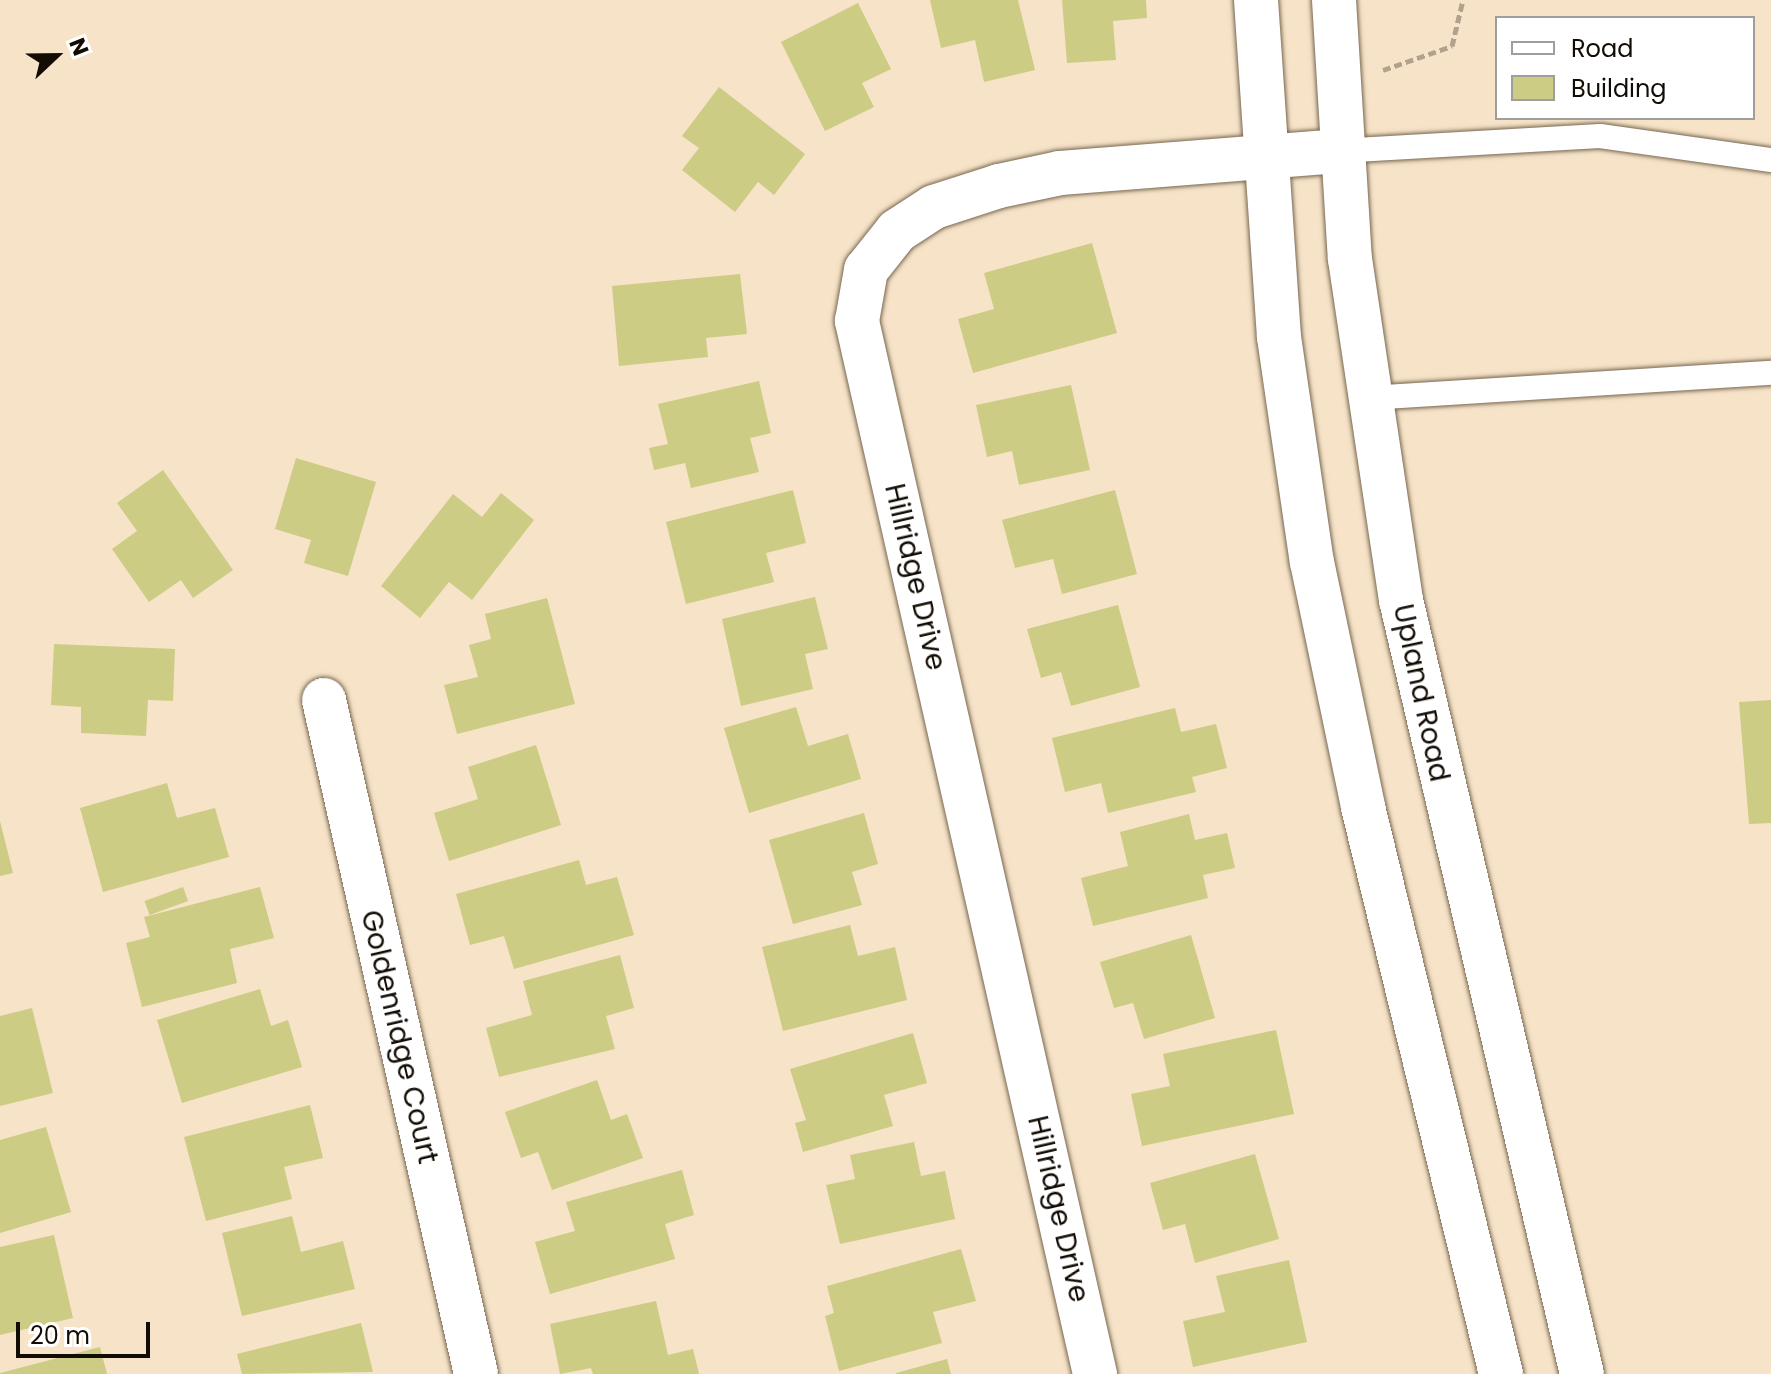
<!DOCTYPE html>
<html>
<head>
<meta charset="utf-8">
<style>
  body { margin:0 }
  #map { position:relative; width:1771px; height:1374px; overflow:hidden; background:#f6e3c8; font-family:Poppins,sans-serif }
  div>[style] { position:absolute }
  .building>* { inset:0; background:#cccc84; transform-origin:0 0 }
  .path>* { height:5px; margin-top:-2.5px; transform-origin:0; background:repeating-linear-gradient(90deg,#b2a28d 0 8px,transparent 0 12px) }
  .roads { filter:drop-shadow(0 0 2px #786750) drop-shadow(0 0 2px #786750) }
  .service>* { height:24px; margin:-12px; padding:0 12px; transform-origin:12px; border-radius:12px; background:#fff }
  .minor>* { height:44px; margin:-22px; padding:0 22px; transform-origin:22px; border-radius:22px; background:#fff }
  .secondary>* { height:44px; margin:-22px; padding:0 22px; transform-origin:22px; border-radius:22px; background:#fff }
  span { translate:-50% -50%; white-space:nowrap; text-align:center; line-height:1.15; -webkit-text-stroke:8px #fff; paint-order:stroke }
  .street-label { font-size:28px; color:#120c04 }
  .legend { position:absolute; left:1495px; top:16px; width:260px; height:104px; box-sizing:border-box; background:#fff; border:2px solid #a09e9b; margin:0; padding:10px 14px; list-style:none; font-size:24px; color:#120c04 }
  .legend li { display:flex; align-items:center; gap:16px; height:40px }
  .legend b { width:40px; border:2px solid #a09e9b }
  .north { position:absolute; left:16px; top:16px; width:80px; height:80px; -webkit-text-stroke:6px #fff; paint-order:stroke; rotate:68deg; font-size:22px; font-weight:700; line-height:32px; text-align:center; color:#120c04 }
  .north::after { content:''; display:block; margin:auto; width:28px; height:36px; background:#120c04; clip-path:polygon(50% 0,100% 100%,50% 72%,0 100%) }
  .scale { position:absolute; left:16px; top:1322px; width:134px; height:36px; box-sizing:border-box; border:4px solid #120c04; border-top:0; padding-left:10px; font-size:24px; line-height:28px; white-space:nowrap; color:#120c04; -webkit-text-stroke:6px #fff; paint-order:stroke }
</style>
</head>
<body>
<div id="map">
  <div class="building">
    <div style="clip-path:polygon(930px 0,1018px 0,1035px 70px,984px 82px,975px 40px,941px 48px)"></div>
    <div style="clip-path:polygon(1062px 0,1146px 0,1147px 18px,1113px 21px,1116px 60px,1067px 63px)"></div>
    <div style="clip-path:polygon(858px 3px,891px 69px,862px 83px,874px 107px,825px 131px,781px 42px)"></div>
    <div style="clip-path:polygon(719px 87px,805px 154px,774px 195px,758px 182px,735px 212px,682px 170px,699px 148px,682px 136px)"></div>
    <div style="clip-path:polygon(1092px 243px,1117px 333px,973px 373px,958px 319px,994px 309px,984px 273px)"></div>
    <div style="clip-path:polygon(740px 274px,747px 334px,706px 338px,708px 357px,619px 366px,612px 286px)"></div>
    <div style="clip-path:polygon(759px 381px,771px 433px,750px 438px,759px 472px,691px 488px,685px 463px,654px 470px,649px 448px,668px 444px,658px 404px)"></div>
    <div style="clip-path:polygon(1071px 385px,1090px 470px,1019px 485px,1012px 451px,987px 457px,976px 405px)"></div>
    <div style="clip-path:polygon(296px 458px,376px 482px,348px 576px,304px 563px,311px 540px,275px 529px)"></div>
    <div style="clip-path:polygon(163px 470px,233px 570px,193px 598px,181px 580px,149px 602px,112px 549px,137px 531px,117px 503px)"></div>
    <div style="clip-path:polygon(793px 490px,806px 543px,766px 553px,774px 582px,686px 604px,666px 522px)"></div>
    <div style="clip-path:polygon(1115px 490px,1137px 574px,1062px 594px,1053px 559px,1015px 568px,1002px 520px)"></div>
    <div style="clip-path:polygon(501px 493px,534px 520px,472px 600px,449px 582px,420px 618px,381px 586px,453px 494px,482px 517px)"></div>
    <div style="clip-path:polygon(815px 597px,828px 649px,805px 654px,813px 689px,741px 706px,722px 619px)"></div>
    <div style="clip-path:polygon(547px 598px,575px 704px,457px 734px,444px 685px,478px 677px,469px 645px,491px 639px,485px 614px)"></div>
    <div style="clip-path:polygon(1118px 605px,1140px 687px,1071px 706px,1061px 672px,1041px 678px,1027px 629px)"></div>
    <div style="clip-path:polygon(54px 644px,175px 649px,173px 701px,148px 700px,146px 736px,81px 733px,81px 707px,51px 705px)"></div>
    <div style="clip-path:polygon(1771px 700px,1771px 823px,1749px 824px,1739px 702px)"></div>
    <div style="clip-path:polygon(796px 707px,808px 746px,848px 734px,861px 779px,749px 813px,724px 728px)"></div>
    <div style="clip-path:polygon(1175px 708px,1181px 732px,1216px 724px,1227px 768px,1192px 777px,1196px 792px,1108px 813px,1101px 783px,1065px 792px,1052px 738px)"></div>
    <div style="clip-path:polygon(536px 745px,561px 825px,449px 861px,434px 813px,478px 799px,468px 767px)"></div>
    <div style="clip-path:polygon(167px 783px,177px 818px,215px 808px,229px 857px,103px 892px,80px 808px)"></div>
    <div style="clip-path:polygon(864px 813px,878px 864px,852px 872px,862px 905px,793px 924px,769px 840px)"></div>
    <div style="clip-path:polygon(1189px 814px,1195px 840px,1227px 833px,1235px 868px,1203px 875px,1208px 898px,1093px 926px,1081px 878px,1128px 866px,1120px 832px)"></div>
    <div style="clip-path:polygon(0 821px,13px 873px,0 876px)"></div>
    <div style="clip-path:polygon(579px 860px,586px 885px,617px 877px,634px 935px,514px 969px,504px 936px,470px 945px,456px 894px)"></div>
    <div style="left:183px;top:887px;width:15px;height:41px;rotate:70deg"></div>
    <div style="clip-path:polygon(260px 887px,274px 938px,230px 949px,237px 983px,142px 1007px,126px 943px,150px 937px,144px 917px)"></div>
    <div style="clip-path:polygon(850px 925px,858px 956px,895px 947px,907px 1000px,783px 1031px,762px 947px)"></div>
    <div style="clip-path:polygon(1191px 935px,1215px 1018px,1144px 1039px,1133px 1003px,1114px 1008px,1100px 962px)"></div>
    <div style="clip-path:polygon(620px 955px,634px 1008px,606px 1016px,615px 1049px,499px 1077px,486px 1028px,532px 1015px,523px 981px)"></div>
    <div style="clip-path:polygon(260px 989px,271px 1026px,288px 1020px,302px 1067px,182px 1103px,157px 1020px)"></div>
    <div style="clip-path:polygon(32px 1008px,53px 1093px,0 1106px,0 1016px)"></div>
    <div style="clip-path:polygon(1276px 1030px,1294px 1114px,1142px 1146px,1131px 1094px,1170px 1086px,1163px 1054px)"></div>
    <div style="clip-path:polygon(913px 1033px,927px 1083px,884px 1095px,893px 1126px,803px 1152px,795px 1123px,806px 1120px,790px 1069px)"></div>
    <div style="clip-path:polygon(597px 1080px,611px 1120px,627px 1114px,643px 1158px,552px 1190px,538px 1152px,521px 1158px,505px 1112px)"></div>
    <div style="clip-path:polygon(310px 1105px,323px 1158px,284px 1167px,292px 1199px,206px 1221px,184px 1137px)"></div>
    <div style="clip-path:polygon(46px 1127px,71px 1212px,0 1233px,0 1140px)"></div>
    <div style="clip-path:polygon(914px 1142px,921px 1176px,945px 1171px,955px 1219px,840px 1244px,826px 1185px,855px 1179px,850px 1155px)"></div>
    <div style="clip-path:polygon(1255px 1154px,1279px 1239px,1195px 1263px,1185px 1224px,1163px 1230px,1150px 1183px)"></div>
    <div style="clip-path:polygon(682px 1170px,694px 1215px,665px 1224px,675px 1259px,550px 1294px,535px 1242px,575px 1231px,566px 1202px)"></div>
    <div style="clip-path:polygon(292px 1216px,301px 1252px,343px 1241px,355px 1289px,242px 1316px,222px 1233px)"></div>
    <div style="clip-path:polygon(54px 1235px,73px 1318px,0 1335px,0 1247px)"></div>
    <div style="clip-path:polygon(961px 1249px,976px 1301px,933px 1312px,942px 1343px,839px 1371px,825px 1316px,834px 1313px,827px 1286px)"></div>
    <div style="clip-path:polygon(1289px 1260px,1307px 1342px,1193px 1367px,1183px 1321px,1225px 1312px,1216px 1276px)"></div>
    <div style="clip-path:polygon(656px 1301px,668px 1355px,693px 1349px,699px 1374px,593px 1374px,591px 1368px,560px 1374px,550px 1324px)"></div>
    <div style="clip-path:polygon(361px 1323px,373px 1372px,242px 1374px,237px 1354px)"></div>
    <div style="clip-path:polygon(100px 1347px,107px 1374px,0 1374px,0 1373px)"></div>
    <div style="clip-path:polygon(947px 1359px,951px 1374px,896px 1374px,896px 1373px)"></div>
  </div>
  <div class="path">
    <div style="left:1383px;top:70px;width:73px;rotate:-19.2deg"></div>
    <div style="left:1452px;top:46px;width:47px;rotate:-76.6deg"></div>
  </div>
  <div class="roads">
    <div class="service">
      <div style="left:1338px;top:151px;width:262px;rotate:-3.3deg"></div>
      <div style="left:1600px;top:136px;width:173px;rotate:8deg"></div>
      <div style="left:1369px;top:398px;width:403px;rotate:-3.6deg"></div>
    </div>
    <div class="minor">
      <div style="left:324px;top:700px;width:691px;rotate:77.29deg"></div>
      <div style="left:1095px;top:1374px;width:1080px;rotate:-102.74deg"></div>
      <div style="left:857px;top:321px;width:52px;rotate:-80deg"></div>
      <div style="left:866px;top:270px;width:50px;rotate:-51.5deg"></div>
      <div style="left:897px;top:231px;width:44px;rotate:-33deg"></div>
      <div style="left:934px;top:207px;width:68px;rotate:-17.9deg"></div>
      <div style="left:999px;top:186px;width:62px;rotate:-12deg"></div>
      <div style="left:1060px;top:173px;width:279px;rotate:-4.5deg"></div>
    </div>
    <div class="secondary">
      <div style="left:1256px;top:0;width:338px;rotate:86.1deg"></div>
      <div style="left:1279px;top:337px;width:227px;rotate:81.7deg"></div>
      <div style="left:1312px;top:562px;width:250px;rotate:78.2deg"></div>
      <div style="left:1363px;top:807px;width:584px;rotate:76.32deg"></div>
      <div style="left:1334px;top:0;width:259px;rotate:86.5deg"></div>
      <div style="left:1350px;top:259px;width:345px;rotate:81.5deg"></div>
      <div style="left:1401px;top:600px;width:795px;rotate:76.84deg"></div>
    </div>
  </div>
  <div class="street-label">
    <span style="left:915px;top:577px;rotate:77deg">Hillridge Drive</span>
    <span style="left:1421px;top:693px;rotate:78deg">Upland Road</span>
    <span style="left:399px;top:1037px;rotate:77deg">Goldenridge Court</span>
    <span style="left:1058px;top:1209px;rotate:77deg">Hillridge Drive</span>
  </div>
  <ul class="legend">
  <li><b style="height:10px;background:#fff"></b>Road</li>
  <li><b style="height:22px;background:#cccc84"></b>Building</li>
  </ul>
  <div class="north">N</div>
  <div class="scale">20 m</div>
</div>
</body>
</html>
